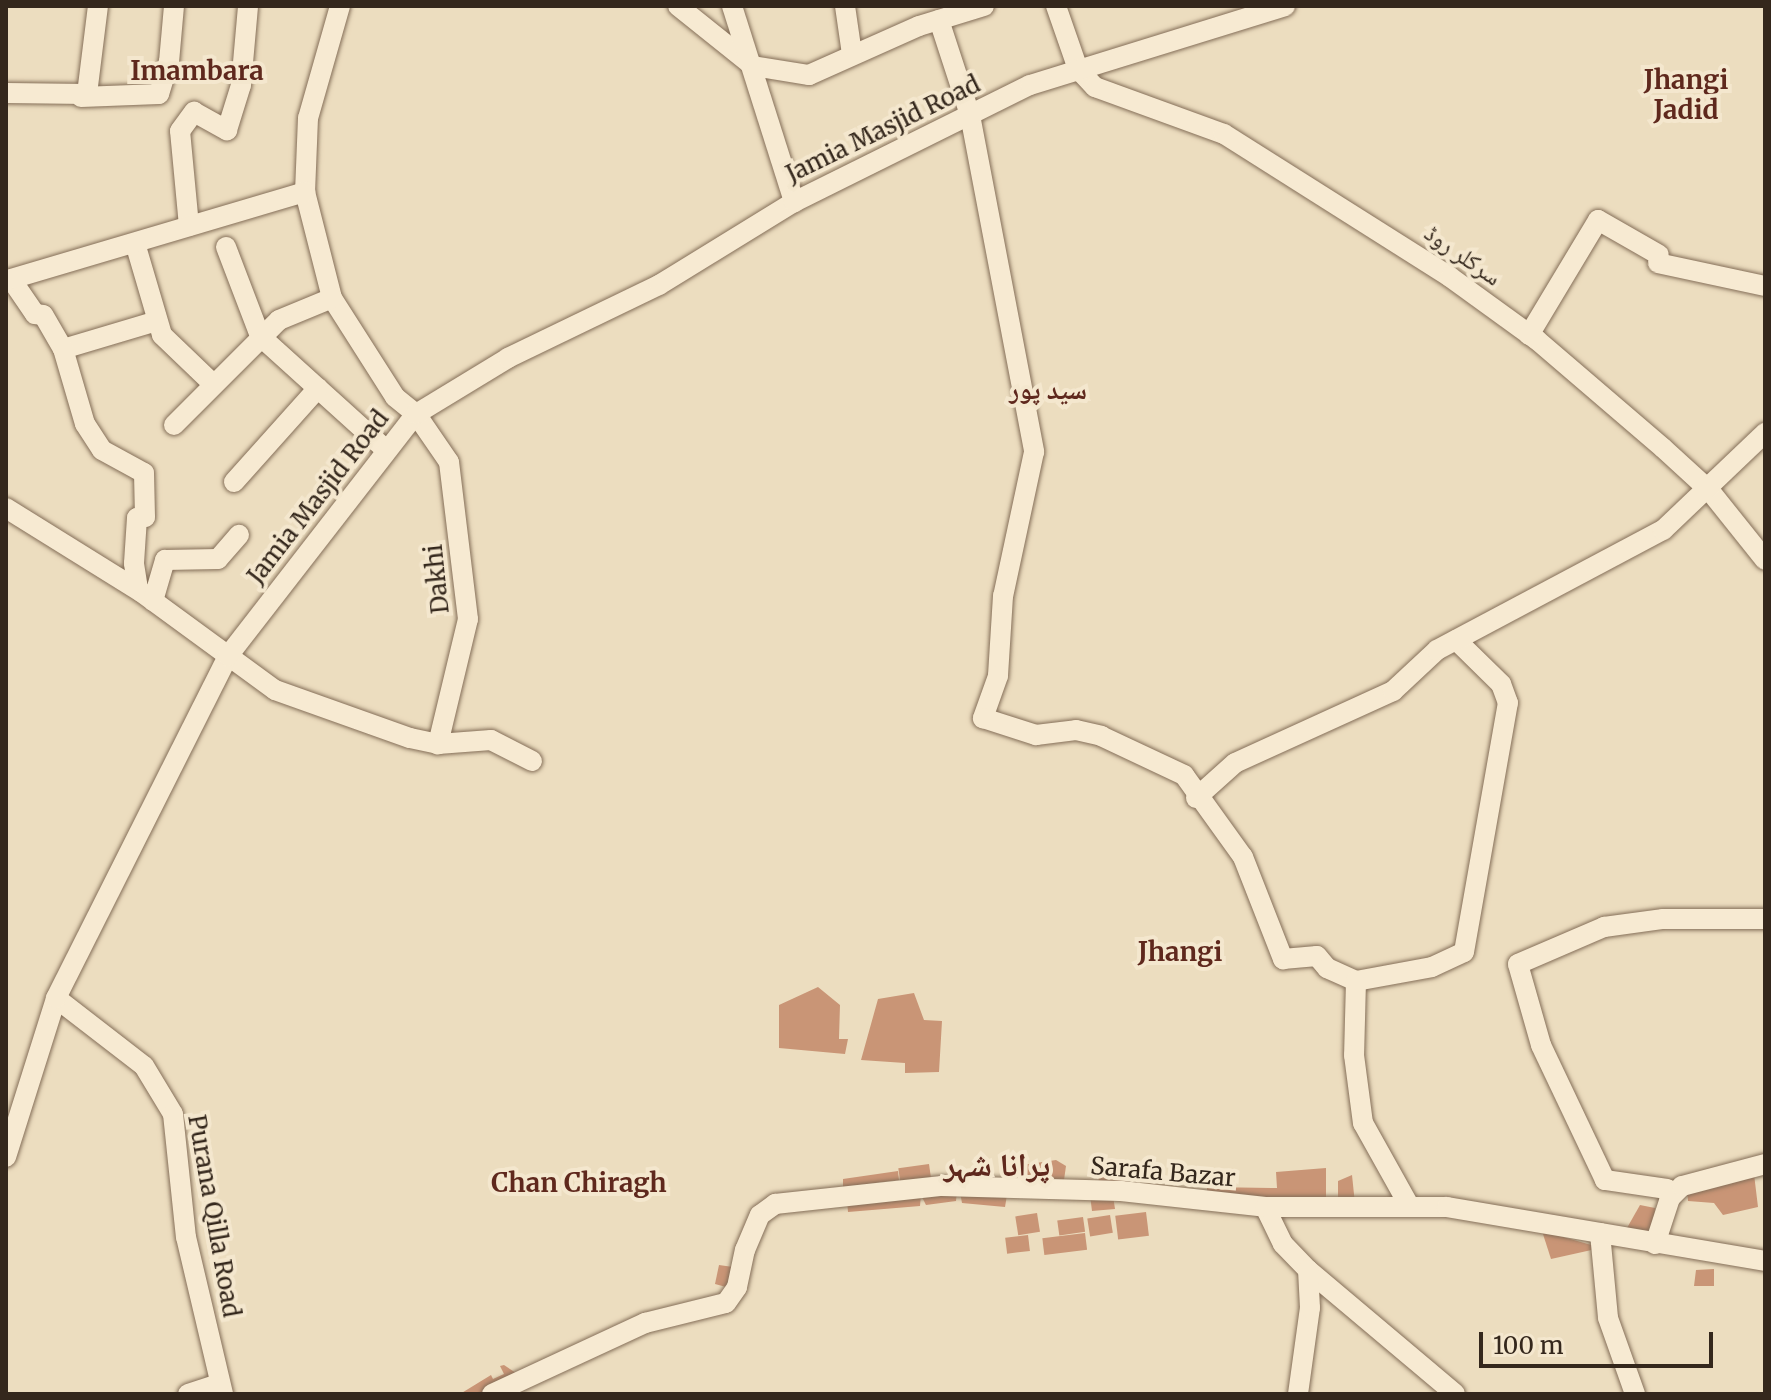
<!DOCTYPE html>
<html>
<head>
<meta charset="utf-8">
<style>
  body { margin:0 }
  #map { position:relative; width:1771px; height:1400px; overflow:hidden; background:#ecddbf; font-family:Merriweather,"Noto Naskh Arabic",serif }
  div>[style] { position:absolute }
  .building>* { inset:0; background:#c99576; transform-origin:0 0 }
  .roads { filter:drop-shadow(0 0 2px #846e58) drop-shadow(0 0 2px #846e58) }
  .minor>* { height:20px; margin:-10px; padding:0 10px; transform-origin:10px; border-radius:10px; background:#f7ead2 }
  span { translate:-50% -50%; white-space:nowrap; text-align:center; line-height:1.15; -webkit-text-stroke:8px #f4e7ce; paint-order:stroke }
  .street-label { font-size:24px; color:#34271c }
  .neighbourhood-label { font-size:26px; color:#5f281d; font-weight:700 }
  .district-label { font-size:32px; color:#5f281d; font-weight:700 }
  .frame { position:absolute; inset:0; border:8px solid #34271c; pointer-events:none }
  .scale { position:absolute; left:1479px; top:1332px; width:234px; height:36px; box-sizing:border-box; border:4px solid #34271c; border-top:0; padding-left:10px; font-size:24px; line-height:28px; white-space:nowrap; color:#34271c; -webkit-text-stroke:6px #f4e7ce; paint-order:stroke }
</style>
</head>
<body>
<div id="map">
  <div class="building">
    <div style="clip-path:polygon(818px 987px,840px 1005px,839px 1039px,848px 1039px,845px 1054px,779px 1048px,779px 1005px)"></div>
    <div style="clip-path:polygon(914px 993px,924px 1020px,942px 1021px,939px 1072px,905px 1073px,905px 1063px,861px 1060px,878px 999px)"></div>
    <div style="clip-path:polygon(1056px 1160px,1066px 1166px,1064px 1180px,1013px 1187px,1010px 1167px)"></div>
    <div style="left:929px;top:1164px;width:14px;height:31px;rotate:82deg"></div>
    <div style="clip-path:polygon(1326px 1168px,1326px 1199px,1207px 1200px,1207px 1187px,1277px 1188px,1276px 1172px)"></div>
    <div style="clip-path:polygon(898px 1171px,899px 1180px,843px 1187px,843px 1179px)"></div>
    <div style="left:1099px;top:1171px;width:27px;height:13px;rotate:2deg"></div>
    <div style="clip-path:polygon(1754px 1174px,1758px 1207px,1723px 1215px,1714px 1203px,1688px 1201px,1687px 1190px)"></div>
    <div style="clip-path:polygon(1352px 1175px,1355px 1204px,1338px 1200px,1338px 1181px)"></div>
    <div style="clip-path:polygon(957px 1191px,956px 1201px,926px 1205px,921px 1195px,920px 1206px,848px 1212px,847px 1201px)"></div>
    <div style="clip-path:polygon(960px 1192px,1007px 1195px,1005px 1207px,962px 1203px)"></div>
    <div style="clip-path:polygon(1090px 1195px,1113px 1196px,1115px 1209px,1092px 1211px)"></div>
    <div style="clip-path:polygon(1640px 1205px,1655px 1208px,1653px 1237px,1623px 1235px)"></div>
    <div style="left:1146px;top:1212px;width:24px;height:31px;rotate:83deg"></div>
    <div style="left:1037px;top:1213px;width:19px;height:22px;rotate:81deg"></div>
    <div style="left:1110px;top:1215px;width:18px;height:23px;rotate:81deg"></div>
    <div style="left:1083px;top:1217px;width:15px;height:26px;rotate:82deg"></div>
    <div style="clip-path:polygon(1542px 1231px,1595px 1246px,1596px 1249px,1551px 1259px)"></div>
    <div style="left:1085px;top:1233px;width:17px;height:43px;rotate:83deg"></div>
    <div style="left:1028px;top:1235px;width:16px;height:23px;rotate:83deg"></div>
    <div style="clip-path:polygon(719px 1265px,733px 1267px,726px 1287px,715px 1284px)"></div>
    <div style="clip-path:polygon(1714px 1269px,1714px 1286px,1694px 1286px,1696px 1270px)"></div>
    <div style="clip-path:polygon(504px 1365px,516px 1373px,488px 1385px,491px 1390px,482px 1394px,460px 1394px,491px 1375px,493px 1379px,504px 1374px,500px 1366px)"></div>
  </div>
  <div class="roads">
    <div class="minor">
      <div style="left:340px;top:6px;width:116px;rotate:105.9deg"></div>
      <div style="left:308px;top:118px;width:74px;rotate:92.3deg"></div>
      <div style="left:305px;top:192px;width:109px;rotate:75.7deg"></div>
      <div style="left:332px;top:298px;width:117px;rotate:57.5deg"></div>
      <div style="left:395px;top:397px;width:27px;rotate:39deg"></div>
      <div style="left:416px;top:414px;width:58px;rotate:55.5deg"></div>
      <div style="left:449px;top:462px;width:158px;rotate:83.1deg"></div>
      <div style="left:468px;top:619px;width:129px;rotate:103.5deg"></div>
      <div style="left:678px;top:6px;width:96px;rotate:38.7deg"></div>
      <div style="left:753px;top:66px;width:57px;rotate:9.1deg"></div>
      <div style="left:809px;top:75px;width:120px;rotate:-24deg"></div>
      <div style="left:919px;top:26px;width:68px;rotate:-17.1deg"></div>
      <div style="left:732px;top:6px;width:206px;rotate:72.4deg"></div>
      <div style="left:845px;top:6px;width:49px;rotate:81.7deg"></div>
      <div style="left:1056px;top:6px;width:67px;rotate:70.8deg"></div>
      <div style="left:1078px;top:69px;width:25px;rotate:47deg"></div>
      <div style="left:1095px;top:87px;width:137px;rotate:20deg"></div>
      <div style="left:1224px;top:134px;width:267px;rotate:32.3deg"></div>
      <div style="left:1450px;top:277px;width:107px;rotate:35.9deg"></div>
      <div style="left:1537px;top:340px;width:166px;rotate:40.6deg"></div>
      <div style="left:1663px;top:448px;width:64px;rotate:42.5deg"></div>
      <div style="left:1710px;top:491px;width:88px;rotate:51.4deg"></div>
      <div style="left:939px;top:20px;width:100px;rotate:71.9deg"></div>
      <div style="left:970px;top:115px;width:343px;rotate:79.2deg"></div>
      <div style="left:1034px;top:452px;width:147px;rotate:102.1deg"></div>
      <div style="left:1003px;top:596px;width:80px;rotate:93.6deg"></div>
      <div style="left:998px;top:676px;width:45px;rotate:109.7deg"></div>
      <div style="left:983px;top:718px;width:56px;rotate:17.8deg"></div>
      <div style="left:1036px;top:735px;width:40px;rotate:-7.1deg"></div>
      <div style="left:1076px;top:730px;width:26px;rotate:13deg"></div>
      <div style="left:1101px;top:736px;width:92px;rotate:25.2deg"></div>
      <div style="left:1184px;top:775px;width:101px;rotate:54.3deg"></div>
      <div style="left:1243px;top:857px;width:110px;rotate:68.6deg"></div>
      <div style="left:1283px;top:959px;width:34px;rotate:-5deg"></div>
      <div style="left:1317px;top:956px;width:16px;rotate:50deg"></div>
      <div style="left:1327px;top:968px;width:32px;rotate:24deg"></div>
      <div style="left:1356px;top:981px;width:77px;rotate:-10.4deg"></div>
      <div style="left:1432px;top:967px;width:35px;rotate:-25deg"></div>
      <div style="left:1464px;top:952px;width:253px;rotate:-80deg"></div>
      <div style="left:1508px;top:703px;width:20px;rotate:-110deg"></div>
      <div style="left:1501px;top:684px;width:63px;rotate:-135.6deg"></div>
      <div style="left:6px;top:93px;width:81px;rotate:0.7deg"></div>
      <div style="left:87px;top:94px;width:89px;rotate:-82.9deg"></div>
      <div style="left:81px;top:97px;width:78px;rotate:-2.2deg"></div>
      <div style="left:159px;top:94px;width:34px;rotate:-73deg"></div>
      <div style="left:169px;top:62px;width:56px;rotate:-84.9deg"></div>
      <div style="left:189px;top:226px;width:95px;rotate:-95.4deg"></div>
      <div style="left:180px;top:131px;width:24px;rotate:-54deg"></div>
      <div style="left:194px;top:112px;width:38px;rotate:29deg"></div>
      <div style="left:227px;top:130px;width:47px;rotate:-72.7deg"></div>
      <div style="left:241px;top:85px;width:79px;rotate:-84.9deg"></div>
      <div style="left:135px;top:243px;width:96px;rotate:73.6deg"></div>
      <div style="left:162px;top:335px;width:69px;rotate:43.8deg"></div>
      <div style="left:226px;top:247px;width:95px;rotate:69.1deg"></div>
      <div style="left:260px;top:336px;width:170px;rotate:42.1deg"></div>
      <div style="left:1658px;top:263px;width:109px;rotate:12.1deg"></div>
      <div style="left:1529px;top:335px;width:134px;rotate:-59deg"></div>
      <div style="left:1598px;top:220px;width:70px;rotate:29.8deg"></div>
      <div style="left:63px;top:349px;width:98px;rotate:-16.6deg"></div>
      <div style="left:174px;top:425px;width:148px;rotate:-45deg"></div>
      <div style="left:279px;top:320px;width:57px;rotate:-22.5deg"></div>
      <div style="left:234px;top:482px;width:126px;rotate:-48.2deg"></div>
      <div style="left:6px;top:508px;width:159px;rotate:31.9deg"></div>
      <div style="left:141px;top:592px;width:166px;rotate:36.2deg"></div>
      <div style="left:275px;top:690px;width:143px;rotate:19.6deg"></div>
      <div style="left:410px;top:738px;width:29px;rotate:12deg"></div>
      <div style="left:438px;top:744px;width:53px;rotate:-4.3deg"></div>
      <div style="left:491px;top:740px;width:46px;rotate:27.1deg"></div>
      <div style="left:138px;top:589px;width:26px;rotate:-99deg"></div>
      <div style="left:134px;top:563px;width:45px;rotate:-86.2deg"></div>
      <div style="left:137px;top:518px;width:8px;rotate:-7deg"></div>
      <div style="left:145px;top:517px;width:44px;rotate:-91.3deg"></div>
      <div style="left:144px;top:473px;width:48px;rotate:-151.3deg"></div>
      <div style="left:102px;top:450px;width:31px;rotate:-123deg"></div>
      <div style="left:85px;top:424px;width:78px;rotate:-106.3deg"></div>
      <div style="left:63px;top:349px;width:39px;rotate:-120deg"></div>
      <div style="left:43px;top:315px;width:8px;rotate:-173deg"></div>
      <div style="left:35px;top:314px;width:42px;rotate:-124.4deg"></div>
      <div style="left:11px;top:279px;width:307px;rotate:-16.5deg"></div>
      <div style="left:153px;top:601px;width:43px;rotate:-73.7deg"></div>
      <div style="left:165px;top:560px;width:53px;rotate:-1.1deg"></div>
      <div style="left:218px;top:559px;width:32px;rotate:-49deg"></div>
      <div style="left:1196px;top:798px;width:52px;rotate:-41.9deg"></div>
      <div style="left:1235px;top:763px;width:174px;rotate:-24.5deg"></div>
      <div style="left:1393px;top:691px;width:60px;rotate:-43deg"></div>
      <div style="left:1437px;top:650px;width:256px;rotate:-28deg"></div>
      <div style="left:1663px;top:530px;width:141px;rotate:-43.6deg"></div>
      <div style="left:1356px;top:981px;width:74px;rotate:91.5deg"></div>
      <div style="left:1354px;top:1055px;width:69px;rotate:82.5deg"></div>
      <div style="left:1363px;top:1123px;width:96px;rotate:60.8deg"></div>
      <div style="left:56px;top:998px;width:111px;rotate:37.7deg"></div>
      <div style="left:144px;top:1066px;width:56px;rotate:58.9deg"></div>
      <div style="left:173px;top:1114px;width:124px;rotate:84deg"></div>
      <div style="left:186px;top:1237px;width:161px;rotate:76.7deg"></div>
      <div style="left:6px;top:1157px;width:167px;rotate:-72.5deg"></div>
      <div style="left:56px;top:998px;width:383px;rotate:-63.3deg"></div>
      <div style="left:228px;top:656px;width:306px;rotate:-52.2deg"></div>
      <div style="left:416px;top:414px;width:108px;rotate:-31.3deg"></div>
      <div style="left:508px;top:358px;width:168px;rotate:-25.8deg"></div>
      <div style="left:659px;top:285px;width:158px;rotate:-31.6deg"></div>
      <div style="left:794px;top:202px;width:263px;rotate:-26.4deg"></div>
      <div style="left:1030px;top:85px;width:267px;rotate:-17.2deg"></div>
      <div style="left:1670px;top:1198px;width:9px;rotate:-108deg"></div>
      <div style="left:1667px;top:1189px;width:63px;rotate:-171.7deg"></div>
      <div style="left:1605px;top:1180px;width:149px;rotate:-115.4deg"></div>
      <div style="left:1541px;top:1045px;width:84px;rotate:-105.9deg"></div>
      <div style="left:1518px;top:964px;width:94px;rotate:-23.3deg"></div>
      <div style="left:1604px;top:927px;width:60px;rotate:-7.7deg"></div>
      <div style="left:1663px;top:919px;width:102px"></div>
      <div style="left:1265px;top:1207px;width:41px;rotate:64.1deg"></div>
      <div style="left:1283px;top:1244px;width:36px;rotate:46deg"></div>
      <div style="left:1308px;top:1270px;width:192px;rotate:40.1deg"></div>
      <div style="left:1600px;top:1233px;width:85px;rotate:84.6deg"></div>
      <div style="left:1608px;top:1318px;width:81px;rotate:70.4deg"></div>
      <div style="left:1655px;top:1244px;width:48px;rotate:-71.9deg"></div>
      <div style="left:1670px;top:1198px;width:17px;rotate:-45deg"></div>
      <div style="left:1682px;top:1186px;width:86px;rotate:-14.8deg"></div>
      <div style="left:188px;top:1394px;width:33px;rotate:-18deg"></div>
      <div style="left:492px;top:1394px;width:169px;rotate:-24.9deg"></div>
      <div style="left:645px;top:1323px;width:83px;rotate:-13.9deg"></div>
      <div style="left:726px;top:1303px;width:19px;rotate:-55deg"></div>
      <div style="left:737px;top:1287px;width:38px;rotate:-78deg"></div>
      <div style="left:745px;top:1250px;width:38px;rotate:-67deg"></div>
      <div style="left:760px;top:1215px;width:19px;rotate:-36deg"></div>
      <div style="left:775px;top:1204px;width:168px;rotate:-6.2deg"></div>
      <div style="left:942px;top:1186px;width:179px;rotate:1.6deg"></div>
      <div style="left:1121px;top:1191px;width:145px;rotate:6.3deg"></div>
      <div style="left:1265px;top:1207px;width:182px"></div>
      <div style="left:1447px;top:1207px;width:323px;rotate:9.6deg"></div>
      <div style="left:1298px;top:1394px;width:87px;rotate:-82.1deg"></div>
      <div style="left:1310px;top:1308px;width:38px;rotate:-93deg"></div>
    </div>
  </div>
  <div class="street-label">
    <span style="left:883px;top:129px;rotate:-26deg">Jamia Masjid Road</span>
    <span style="left:1463px;top:255px;rotate:35deg">سرکلر روڈ</span>
    <span style="left:318px;top:497px;rotate:-52deg">Jamia Masjid Road</span>
    <span style="left:437px;top:579px;rotate:-96deg">Dakhi</span>
    <span style="left:1163px;top:1172px;rotate:5deg">Sarafa Bazar</span>
    <span style="left:214px;top:1216px;rotate:80deg">Purana Qilla Road</span>
  </div>
  <div class="neighbourhood-label">
    <span style="left:197px;top:71px">Imambara</span>
    <span style="left:1686px;top:95px">Jhangi<br>Jadid</span>
    <span style="left:1048px;top:390px">سید پور</span>
    <span style="left:1180px;top:952px">Jhangi</span>
    <span style="left:579px;top:1183px">Chan Chiragh</span>
  </div>
  <div class="district-label">
    <span style="left:997px;top:1165px">پرانا شہر</span>
  </div>
  <div class="frame"></div>
  <div class="scale">100 m</div>
</div>
</body>
</html>
